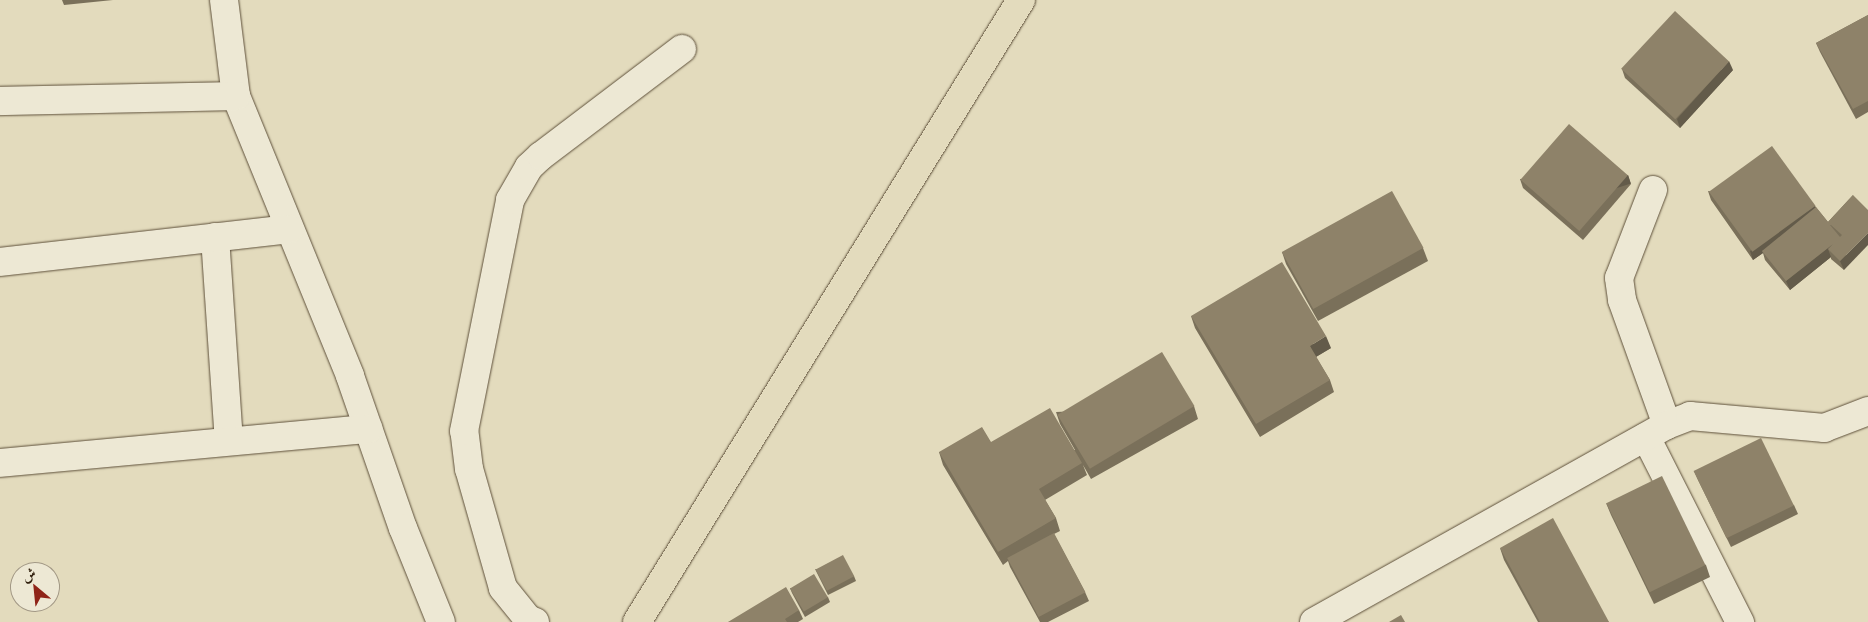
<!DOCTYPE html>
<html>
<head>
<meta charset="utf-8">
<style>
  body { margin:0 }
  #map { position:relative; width:1868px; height:622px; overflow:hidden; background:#e3dbbd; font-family:"EB Garamond",Amiri,serif }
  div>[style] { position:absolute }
  .roads { filter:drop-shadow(0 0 1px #5e503a) drop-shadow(0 0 1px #5e503a) }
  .minor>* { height:28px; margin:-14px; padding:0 14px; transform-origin:14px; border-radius:14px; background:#ede8d4 }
  .major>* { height:28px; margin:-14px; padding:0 14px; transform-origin:14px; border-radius:14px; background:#e3dbbd }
  .wall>* { inset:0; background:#7a705a }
  .shaded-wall>* { inset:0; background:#635b4a; transform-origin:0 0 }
  .building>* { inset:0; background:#8e8269; transform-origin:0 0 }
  span { translate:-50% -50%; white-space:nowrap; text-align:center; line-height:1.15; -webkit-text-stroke:4px #ede8d4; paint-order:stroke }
  .north { position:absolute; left:10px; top:562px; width:50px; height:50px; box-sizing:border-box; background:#ede8d4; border:1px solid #a29885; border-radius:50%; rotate:332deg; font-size:14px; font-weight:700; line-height:20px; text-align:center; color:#32210f }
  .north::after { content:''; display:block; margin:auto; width:18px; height:22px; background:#8f2418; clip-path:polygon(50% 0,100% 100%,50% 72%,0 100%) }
</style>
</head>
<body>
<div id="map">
  <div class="roads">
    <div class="minor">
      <div style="left:224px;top:0;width:97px;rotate:82.9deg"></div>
      <div style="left:236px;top:96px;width:302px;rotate:67.8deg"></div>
      <div style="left:350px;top:376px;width:161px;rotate:70.8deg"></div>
      <div style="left:403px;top:528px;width:101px;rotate:68deg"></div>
      <div style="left:0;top:101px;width:236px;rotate:-1.2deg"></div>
      <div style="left:1653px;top:190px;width:94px;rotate:111.1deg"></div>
      <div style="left:1619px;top:278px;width:22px;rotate:82deg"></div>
      <div style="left:1622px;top:300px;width:133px;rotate:70.2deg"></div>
      <div style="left:215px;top:237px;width:204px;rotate:86.1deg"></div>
      <div style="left:0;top:262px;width:291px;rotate:-6.5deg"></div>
      <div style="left:1646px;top:437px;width:208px;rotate:63.1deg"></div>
      <div style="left:0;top:463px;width:370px;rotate:-5.3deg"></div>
      <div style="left:535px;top:622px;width:8px;rotate:-157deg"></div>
      <div style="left:528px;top:619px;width:40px;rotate:-129deg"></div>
      <div style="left:503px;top:588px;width:124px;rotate:-105.9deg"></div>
      <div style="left:469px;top:469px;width:38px;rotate:-97deg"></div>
      <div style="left:464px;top:431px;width:236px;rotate:-78.7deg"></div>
      <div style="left:510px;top:200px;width:38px;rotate:-60deg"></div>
      <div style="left:529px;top:167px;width:16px;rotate:-43deg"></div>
      <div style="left:541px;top:156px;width:177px;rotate:-37.2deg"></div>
      <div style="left:1314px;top:622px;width:404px;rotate:-29.2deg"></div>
      <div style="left:1667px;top:425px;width:25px;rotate:-21deg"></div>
      <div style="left:1690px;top:416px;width:135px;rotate:5.1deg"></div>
      <div style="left:1824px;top:428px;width:47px;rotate:-21.1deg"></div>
    </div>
    <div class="major">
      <div style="left:637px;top:622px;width:731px;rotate:-58.31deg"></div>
    </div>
  </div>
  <div class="wall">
    <div style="clip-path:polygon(62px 0,113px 0,64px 5px)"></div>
    <div style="clip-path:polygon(1868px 15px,1868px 112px,1856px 119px,1820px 52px,1816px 43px)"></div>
    <div style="clip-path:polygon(1622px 69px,1733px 70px,1680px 128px,1625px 78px)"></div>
    <div style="clip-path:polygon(1628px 175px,1631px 184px,1583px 240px,1523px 188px,1520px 179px)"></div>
    <div style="clip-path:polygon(1708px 191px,1815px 206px,1828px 222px,1853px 195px,1844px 270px,1831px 259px,1831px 257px,1790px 290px,1765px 260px,1763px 253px,1753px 260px,1711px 200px)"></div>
    <div style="clip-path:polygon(1423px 248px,1428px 261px,1318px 321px,1286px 264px,1282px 252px)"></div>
    <div style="clip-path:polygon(1191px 316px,1331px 348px,1316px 357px,1330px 380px,1334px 392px,1260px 437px,1195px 328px)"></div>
    <div style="clip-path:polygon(1194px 406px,1198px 419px,1091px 479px,1083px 465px,1087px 475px,1045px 500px,1056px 518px,1060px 531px,1054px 534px,1085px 592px,1089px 601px,1048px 622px,1040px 622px,1010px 567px,1008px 561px,1003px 565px,943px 465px,939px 452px,1075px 450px,1060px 424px,1056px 412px)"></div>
    <div style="clip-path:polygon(1694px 471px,1794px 505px,1798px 514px,1731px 547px,1698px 480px)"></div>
    <div style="clip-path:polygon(1606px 503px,1706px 565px,1710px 577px,1654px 604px,1611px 515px)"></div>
    <div style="clip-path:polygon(1500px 548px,1609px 622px,1538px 622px,1504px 560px)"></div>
    <div style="clip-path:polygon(815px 569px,854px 576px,856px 581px,828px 595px)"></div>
    <div style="clip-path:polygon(790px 588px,828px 597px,830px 602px,805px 617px,792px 593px)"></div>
    <div style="clip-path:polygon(799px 610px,803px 619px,798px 622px,728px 622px)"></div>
  </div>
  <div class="shaded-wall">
    <div style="clip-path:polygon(1729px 61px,1733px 70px,1680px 128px,1677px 119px)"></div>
    <div style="left:1628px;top:175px;width:9px;height:74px;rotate:72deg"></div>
    <div style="clip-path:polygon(1815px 206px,1818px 216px,1762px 251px,1763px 253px,1753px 260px,1750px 251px)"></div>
    <div style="clip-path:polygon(1868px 233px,1868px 245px,1844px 270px,1840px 261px)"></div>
    <div style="clip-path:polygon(1833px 244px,1828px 249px,1831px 257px,1790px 290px,1786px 281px)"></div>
    <div style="clip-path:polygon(1326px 336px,1331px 348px,1314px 358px,1310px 346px)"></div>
  </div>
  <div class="building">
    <div style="left:1675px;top:11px;width:74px;height:79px;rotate:43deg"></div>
    <div style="clip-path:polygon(1868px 15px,1868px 101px,1853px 109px,1816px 43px)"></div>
    <div style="left:1569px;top:124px;width:78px;height:74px;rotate:41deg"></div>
    <div style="left:1772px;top:146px;width:74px;height:78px;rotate:54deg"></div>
    <div style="left:1392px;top:191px;width:65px;height:126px;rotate:61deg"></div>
    <div style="clip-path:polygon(evenodd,1853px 195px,1868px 210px,1868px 233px,1840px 261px,1828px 249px,1833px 244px,1786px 281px,1762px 251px,1816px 207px,1828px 222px,1853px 195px,1830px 225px,1831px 225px,1842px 235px,1840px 237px,1830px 225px)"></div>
    <div style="clip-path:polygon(1282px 262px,1326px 336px,1310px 346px,1330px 380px,1256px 424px,1191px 316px)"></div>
    <div style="left:1162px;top:352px;width:63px;height:122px;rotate:59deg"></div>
    <div style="clip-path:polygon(1050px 408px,1082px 463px,1039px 489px,1056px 518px,998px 552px,939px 452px,982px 427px,991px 442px)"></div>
    <div style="left:1761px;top:438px;width:75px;height:75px;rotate:64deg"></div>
    <div style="left:1662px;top:476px;width:99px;height:62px;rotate:64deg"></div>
    <div style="clip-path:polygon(1553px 518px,1609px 622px,1540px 622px,1500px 548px)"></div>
    <div style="left:1054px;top:533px;width:67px;height:53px;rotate:62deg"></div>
    <div style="left:843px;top:555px;width:24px;height:31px;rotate:62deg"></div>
    <div style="left:814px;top:574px;width:27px;height:28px;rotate:59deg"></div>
    <div style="clip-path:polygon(786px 587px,799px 610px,785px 619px,787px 622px,728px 622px)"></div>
    <div style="clip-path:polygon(1401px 615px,1405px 622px,1389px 622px)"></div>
  </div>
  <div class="north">ش</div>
</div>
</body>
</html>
